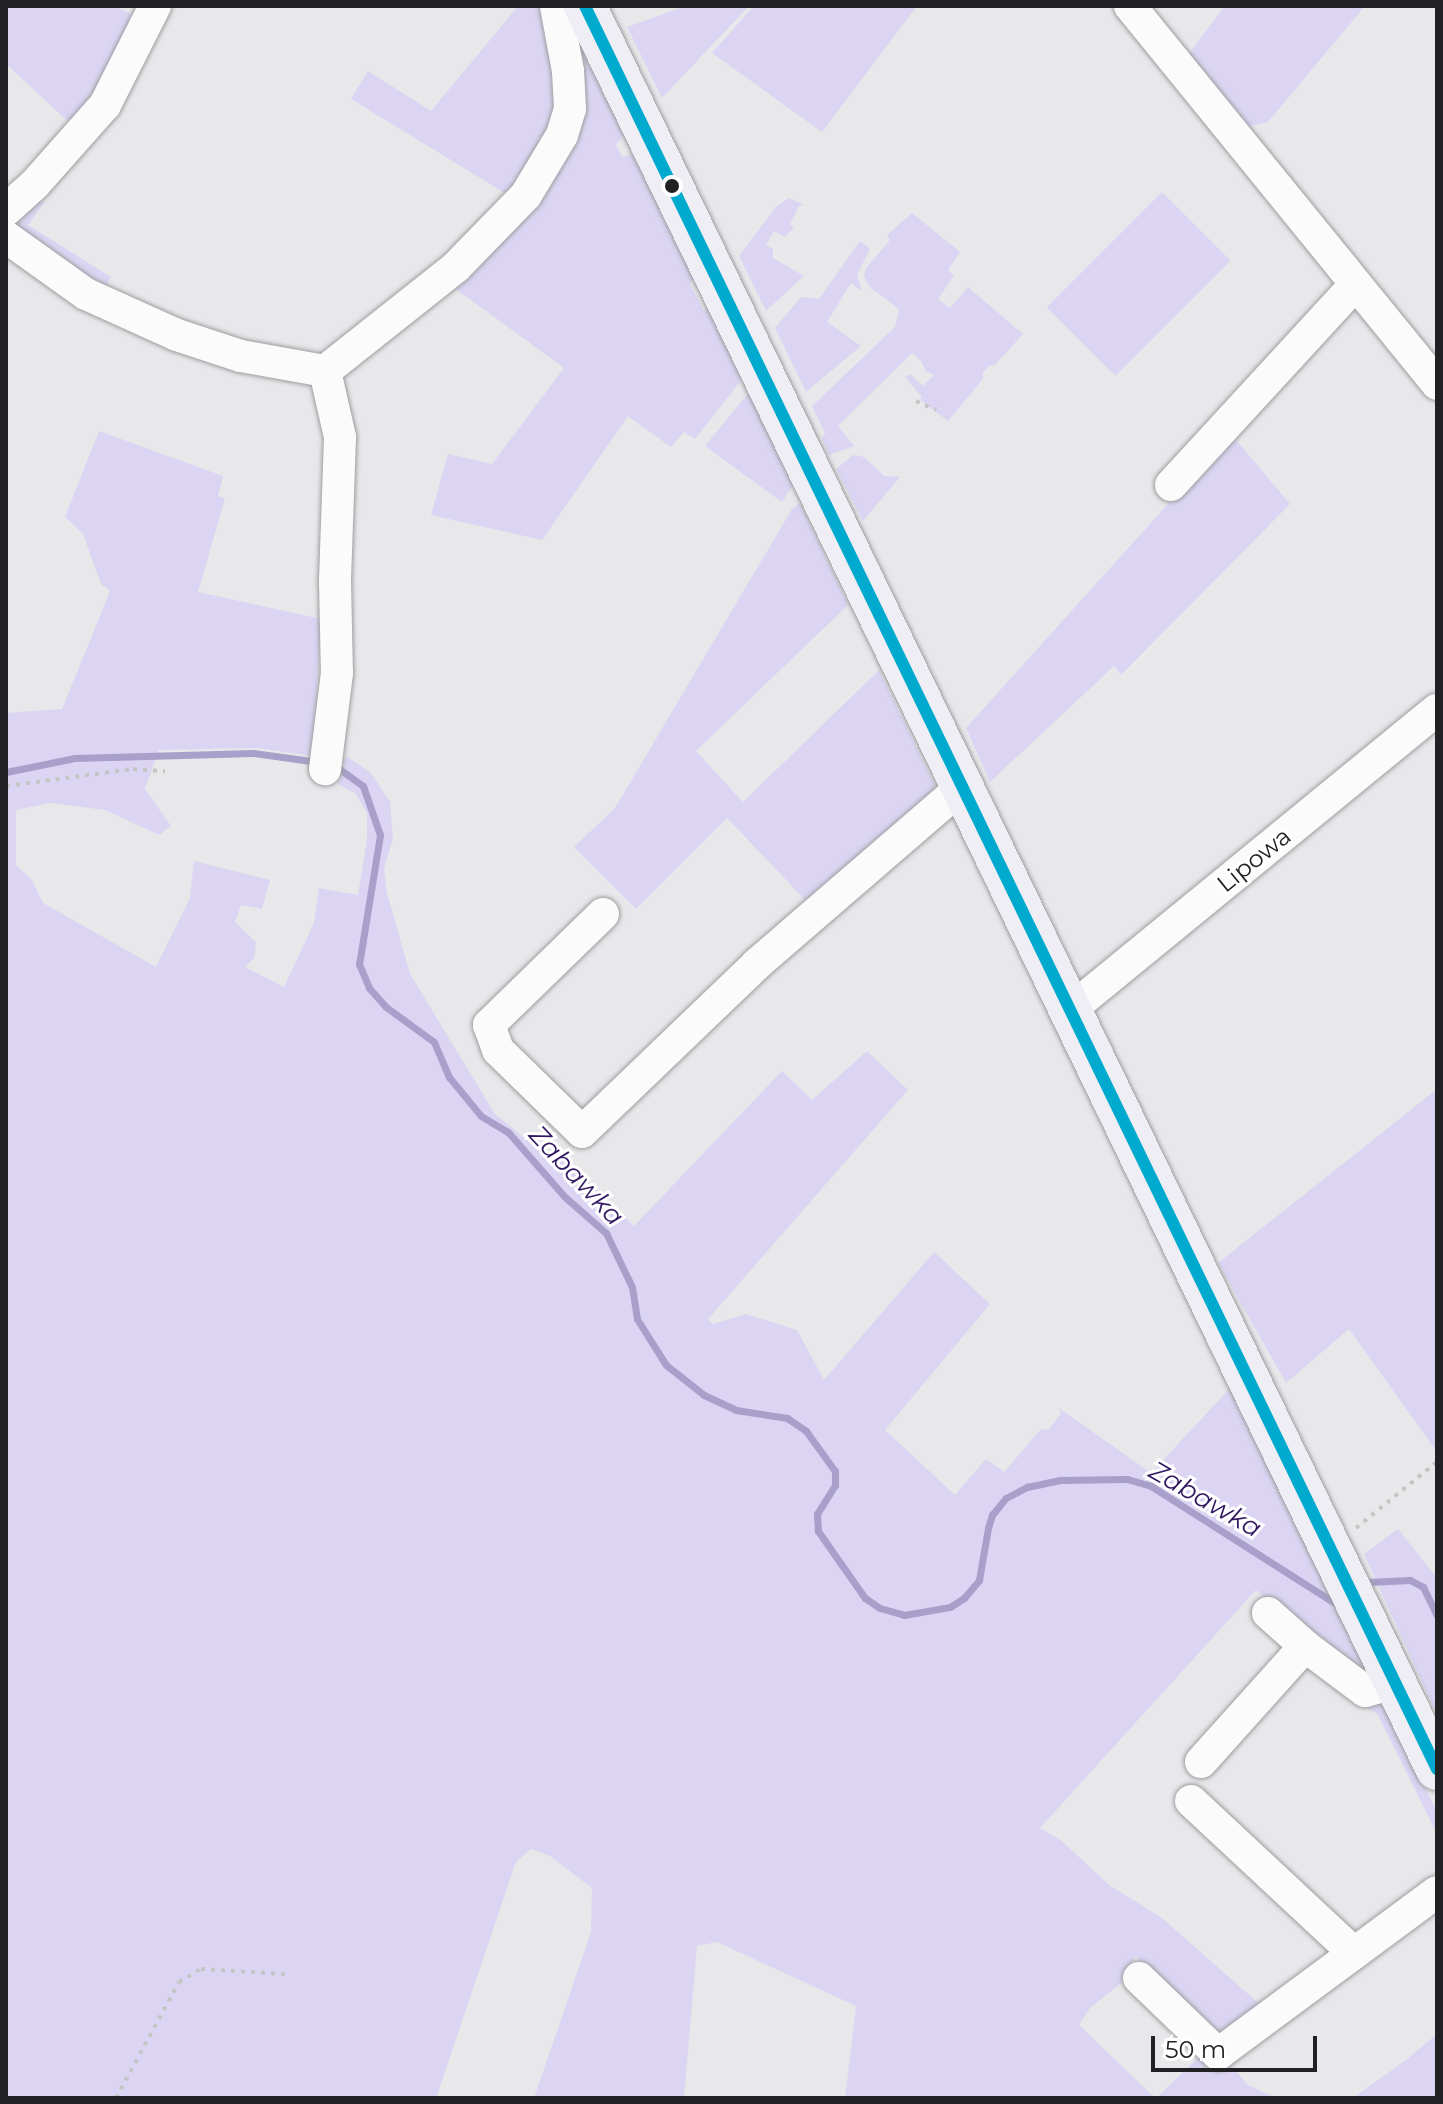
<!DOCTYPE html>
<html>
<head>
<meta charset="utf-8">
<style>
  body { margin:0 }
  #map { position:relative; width:1443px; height:2104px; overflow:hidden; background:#e8e7ea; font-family:Montserrat,sans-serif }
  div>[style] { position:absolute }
  .green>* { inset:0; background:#dbd5f3; transform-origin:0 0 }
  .stream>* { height:7px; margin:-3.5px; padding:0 3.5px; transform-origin:3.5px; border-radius:3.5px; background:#a89fca }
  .path>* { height:4px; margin-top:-2px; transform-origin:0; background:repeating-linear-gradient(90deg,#c6c5c6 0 4px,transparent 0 10px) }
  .roads { filter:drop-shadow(0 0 2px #9e9ea0) drop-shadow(0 0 2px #9e9ea0) }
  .minor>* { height:32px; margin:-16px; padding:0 16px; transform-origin:16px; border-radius:16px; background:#fcfbfc }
  .major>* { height:42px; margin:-21px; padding:0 21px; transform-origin:21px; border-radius:21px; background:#f0eef5 }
  .bus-1>* { height:12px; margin:-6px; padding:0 6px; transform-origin:6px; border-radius:6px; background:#00a9ce }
  .dots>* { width:22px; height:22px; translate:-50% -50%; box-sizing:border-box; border:4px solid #fff; border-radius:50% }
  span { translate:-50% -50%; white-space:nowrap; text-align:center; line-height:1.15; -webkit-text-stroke:6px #fff; paint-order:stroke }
  .street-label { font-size:24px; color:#212022 }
  .water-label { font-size:26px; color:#311860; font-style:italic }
  .frame { position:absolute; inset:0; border:8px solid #212022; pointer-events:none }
  .scale { position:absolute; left:1151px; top:2036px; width:166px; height:36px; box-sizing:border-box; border:4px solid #212022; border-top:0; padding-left:10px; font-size:24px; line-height:28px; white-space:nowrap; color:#212022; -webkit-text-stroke:6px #fff; paint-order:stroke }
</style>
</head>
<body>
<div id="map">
  <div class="green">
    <div style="clip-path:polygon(6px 6px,115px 6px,136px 17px,74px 127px,6px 64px)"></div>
    <div style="clip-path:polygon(518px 6px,550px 6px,563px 108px,508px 195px,351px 99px,368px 71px,431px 111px)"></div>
    <div style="clip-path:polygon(686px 6px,749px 6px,662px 98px,627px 27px)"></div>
    <div style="clip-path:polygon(754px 6px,917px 6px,822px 132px,712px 53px)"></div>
    <div style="clip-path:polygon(1225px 6px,1365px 6px,1268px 122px,1250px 126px,1238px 121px,1187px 56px)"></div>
    <div style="clip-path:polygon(564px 13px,627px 130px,616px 145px,622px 157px,634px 153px,696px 277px,690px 284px,704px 311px,713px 306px,742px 371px,740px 382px,695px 439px,684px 432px,671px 447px,628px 416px,542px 540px,431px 515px,448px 454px,492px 464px,564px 368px,445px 281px,554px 162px)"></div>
    <div style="left:1162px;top:192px;width:97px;height:163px;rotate:45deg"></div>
    <div style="clip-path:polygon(789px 198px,804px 205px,799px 206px,790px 224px,794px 227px,785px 237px,774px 231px,766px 245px,773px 249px,773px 258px,804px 276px,766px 311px,739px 256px,777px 206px)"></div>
    <div style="clip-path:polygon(39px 201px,44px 203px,28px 225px,111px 277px,103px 293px,11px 224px)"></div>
    <div style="clip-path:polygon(912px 213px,960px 252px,948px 270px,954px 276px,938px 299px,950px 308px,968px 287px,1023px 334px,995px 365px,989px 366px,983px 373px,983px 379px,948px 421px,920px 400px,922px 397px,905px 377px,910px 374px,923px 386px,934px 375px,926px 371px,921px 361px,912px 353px,838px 426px,854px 446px,829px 455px,822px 438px,825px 433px,812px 406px,895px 327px,899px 309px,870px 287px,864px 276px,866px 268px,890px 240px,887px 235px)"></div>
    <div style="clip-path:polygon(860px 241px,870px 249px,857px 275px,862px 291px,851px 283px,827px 322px,861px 346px,806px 392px,775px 328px,801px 297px,819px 299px)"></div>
    <div style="clip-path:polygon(750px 391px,795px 482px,782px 502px,705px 446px)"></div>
    <div style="clip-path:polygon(99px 431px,223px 476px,218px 496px,225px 498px,198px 592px,321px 619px,313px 756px,257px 748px,159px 750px,145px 789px,171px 826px,159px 835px,105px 810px,50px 803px,16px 810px,16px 865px,32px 880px,43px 903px,156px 967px,190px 898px,194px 861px,270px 880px,262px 909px,241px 905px,235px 922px,256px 942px,254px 958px,245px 967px,284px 987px,314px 923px,319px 888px,358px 895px,367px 839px,367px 813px,356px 794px,338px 784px,346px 756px,371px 773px,390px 802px,393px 838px,384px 869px,387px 893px,410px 974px,495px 1114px,558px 1165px,565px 1158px,634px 1226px,782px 1071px,812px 1100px,867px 1051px,908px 1090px,708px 1319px,713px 1324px,746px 1314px,797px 1330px,824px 1380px,934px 1252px,990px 1304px,885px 1430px,955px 1495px,986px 1459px,1004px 1472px,1041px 1429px,1048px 1430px,1061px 1414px,1059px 1408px,1151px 1473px,1233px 1385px,1372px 1672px,1360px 1676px,1256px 1590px,1040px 1828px,1062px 1841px,1109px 1885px,1162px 1918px,1263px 2007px,1220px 2037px,1135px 1956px,1125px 1980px,1090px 2008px,1079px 2025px,1155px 2098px,845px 2098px,856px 2006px,717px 1942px,697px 1946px,684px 2098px,534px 2098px,591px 1932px,592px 1888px,550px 1856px,531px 1849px,516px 1862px,436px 2098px,6px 2098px,6px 713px,62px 709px,110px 591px,101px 584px,83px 534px,65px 517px)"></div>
    <div style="clip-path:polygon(1231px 434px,1290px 504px,1121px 675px,1114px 666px,990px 782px,966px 728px)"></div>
    <div style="clip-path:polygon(853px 455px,864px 457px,884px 476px,900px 477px,863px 521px,836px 469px)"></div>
    <div style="clip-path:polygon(800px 503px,848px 605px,696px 751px,743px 802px,879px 670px,938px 792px,811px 906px,727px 818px,636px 909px,574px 847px,615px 808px,792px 509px)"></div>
    <div style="clip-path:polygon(1437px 1089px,1437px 1452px,1349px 1329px,1286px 1383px,1218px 1263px)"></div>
    <div style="clip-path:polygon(1398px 1529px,1437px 1578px,1437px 1715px,1364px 1554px)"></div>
    <div style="clip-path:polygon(1356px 1700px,1384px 1703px,1437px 1812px,1437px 1834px,1378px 1715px)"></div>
    <div style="clip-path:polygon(1437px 2034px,1437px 2098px,1353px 2098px,1406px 2060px)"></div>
    <div style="clip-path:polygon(1198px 2058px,1208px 2068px,1225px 2059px,1248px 2085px,1276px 2098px,1156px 2098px)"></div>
  </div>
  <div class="stream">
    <div style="left:334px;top:765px;width:36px;rotate:36deg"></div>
    <div style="left:363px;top:786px;width:52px;rotate:70.9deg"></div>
    <div style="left:380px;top:835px;width:131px;rotate:99.2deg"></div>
    <div style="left:359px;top:964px;width:26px;rotate:67deg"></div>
    <div style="left:369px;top:988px;width:25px;rotate:48deg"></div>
    <div style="left:386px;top:1007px;width:59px;rotate:36.1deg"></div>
    <div style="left:434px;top:1042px;width:38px;rotate:67deg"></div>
    <div style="left:449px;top:1077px;width:50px;rotate:50.6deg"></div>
    <div style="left:481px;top:1116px;width:31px;rotate:31deg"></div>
    <div style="left:508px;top:1132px;width:86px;rotate:48.8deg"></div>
    <div style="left:565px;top:1197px;width:55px;rotate:41.3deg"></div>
    <div style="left:606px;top:1233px;width:60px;rotate:64.3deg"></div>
    <div style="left:632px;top:1287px;width:32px;rotate:81deg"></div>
    <div style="left:637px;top:1319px;width:54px;rotate:57.8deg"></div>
    <div style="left:666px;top:1365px;width:48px;rotate:38.3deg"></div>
    <div style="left:704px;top:1395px;width:35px;rotate:25deg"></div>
    <div style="left:736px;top:1410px;width:52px;rotate:8.9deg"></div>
    <div style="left:787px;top:1418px;width:23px;rotate:34deg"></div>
    <div style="left:806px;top:1431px;width:49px;rotate:54.1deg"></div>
    <div style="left:835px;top:1471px;width:14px;rotate:90deg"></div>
    <div style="left:835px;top:1485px;width:34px;rotate:122deg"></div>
    <div style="left:817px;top:1514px;width:17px;rotate:87deg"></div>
    <div style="left:818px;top:1531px;width:82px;rotate:55deg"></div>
    <div style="left:865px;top:1598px;width:18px;rotate:34deg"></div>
    <div style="left:880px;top:1608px;width:25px;rotate:16deg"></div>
    <div style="left:904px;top:1615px;width:47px;rotate:-9.9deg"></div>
    <div style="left:950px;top:1607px;width:17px;rotate:-33deg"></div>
    <div style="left:964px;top:1598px;width:23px;rotate:-50deg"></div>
    <div style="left:979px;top:1580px;width:53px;rotate:-80.2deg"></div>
    <div style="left:988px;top:1528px;width:14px;rotate:-73deg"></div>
    <div style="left:992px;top:1515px;width:22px;rotate:-51deg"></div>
    <div style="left:1006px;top:1498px;width:24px;rotate:-28deg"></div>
    <div style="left:1027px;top:1487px;width:35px;rotate:-12deg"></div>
    <div style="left:1061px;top:1480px;width:66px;rotate:-0.9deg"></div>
    <div style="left:1127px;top:1479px;width:25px;rotate:16deg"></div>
    <div style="left:1151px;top:1486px;width:216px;rotate:32.5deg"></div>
    <div style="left:6px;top:772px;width:70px;rotate:-11.5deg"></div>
    <div style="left:75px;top:758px;width:178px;rotate:-1.6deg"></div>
    <div style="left:253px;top:753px;width:66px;rotate:7.9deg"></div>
    <div style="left:1368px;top:1582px;width:42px;rotate:-2.7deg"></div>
    <div style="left:1410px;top:1580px;width:15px;rotate:28deg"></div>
    <div style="left:1423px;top:1587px;width:32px;rotate:64deg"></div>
  </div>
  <div class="path">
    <div style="left:916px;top:401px;width:22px;rotate:24deg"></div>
    <div style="left:6px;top:786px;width:128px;rotate:-7.6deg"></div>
    <div style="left:133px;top:769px;width:32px;rotate:4deg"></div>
    <div style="left:1356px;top:1528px;width:104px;rotate:-39.2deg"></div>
    <div style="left:116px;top:2098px;width:132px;rotate:-61.5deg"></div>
    <div style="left:179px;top:1982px;width:26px;rotate:-31deg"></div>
    <div style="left:201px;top:1969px;width:85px;rotate:3.4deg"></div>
  </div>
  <div class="roads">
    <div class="minor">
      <div style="left:1130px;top:6px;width:487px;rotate:50.9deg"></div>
      <div style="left:6px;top:210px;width:38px;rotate:-42deg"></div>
      <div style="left:34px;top:185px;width:107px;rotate:-48.4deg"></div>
      <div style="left:105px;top:105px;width:111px;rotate:-63.2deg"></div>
      <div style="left:6px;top:237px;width:98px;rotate:35.5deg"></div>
      <div style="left:86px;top:294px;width:100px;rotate:24.3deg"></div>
      <div style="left:177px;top:335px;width:67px;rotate:18.2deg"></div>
      <div style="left:241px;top:356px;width:85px;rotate:10.1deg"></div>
      <div style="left:325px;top:371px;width:68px;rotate:77.2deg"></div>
      <div style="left:340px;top:437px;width:144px;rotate:92deg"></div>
      <div style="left:335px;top:581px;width:92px;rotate:88.8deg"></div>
      <div style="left:337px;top:673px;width:97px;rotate:97.1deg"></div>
      <div style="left:325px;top:371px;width:167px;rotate:-38.4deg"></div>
      <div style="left:456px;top:267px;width:100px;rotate:-45.8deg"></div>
      <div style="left:526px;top:195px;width:70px;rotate:-59deg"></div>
      <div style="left:562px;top:135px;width:27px;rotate:-73deg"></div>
      <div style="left:570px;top:109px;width:38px;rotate:-93deg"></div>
      <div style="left:568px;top:71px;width:66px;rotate:-100.5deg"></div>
      <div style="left:1171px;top:485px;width:272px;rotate:-47.4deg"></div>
      <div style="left:603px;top:914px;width:159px;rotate:135.8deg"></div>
      <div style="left:489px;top:1025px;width:27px;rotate:70deg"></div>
      <div style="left:498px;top:1050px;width:117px;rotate:44.3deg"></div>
      <div style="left:582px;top:1132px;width:243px;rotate:-43.8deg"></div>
      <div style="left:757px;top:964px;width:271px;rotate:-40.8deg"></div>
      <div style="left:1070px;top:1010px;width:474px;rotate:-39.3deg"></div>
      <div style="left:1268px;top:1613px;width:50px;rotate:41.7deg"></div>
      <div style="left:1201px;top:1762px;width:156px;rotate:-48.1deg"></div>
      <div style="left:1305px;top:1646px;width:75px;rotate:36.9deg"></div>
      <div style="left:1365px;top:1691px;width:31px;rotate:-15deg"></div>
      <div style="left:1191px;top:1801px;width:223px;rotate:43deg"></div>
      <div style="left:1139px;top:1978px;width:110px;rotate:43.9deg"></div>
      <div style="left:1218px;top:2054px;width:272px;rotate:-36.5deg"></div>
    </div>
    <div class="major">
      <div style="left:585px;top:6px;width:1958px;rotate:64.21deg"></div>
    </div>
  </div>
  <div class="bus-1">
    <div style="left:585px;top:6px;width:1958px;rotate:64.21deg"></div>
  </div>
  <div class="dots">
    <div style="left:672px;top:186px;background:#212022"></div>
  </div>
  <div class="street-label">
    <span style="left:1254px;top:860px;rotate:-39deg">Lipowa</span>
  </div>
  <div class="water-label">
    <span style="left:576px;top:1176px;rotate:47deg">Zabawka</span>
    <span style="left:1205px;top:1500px;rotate:30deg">Zabawka</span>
  </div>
  <div class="frame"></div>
  <div class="scale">50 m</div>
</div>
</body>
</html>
